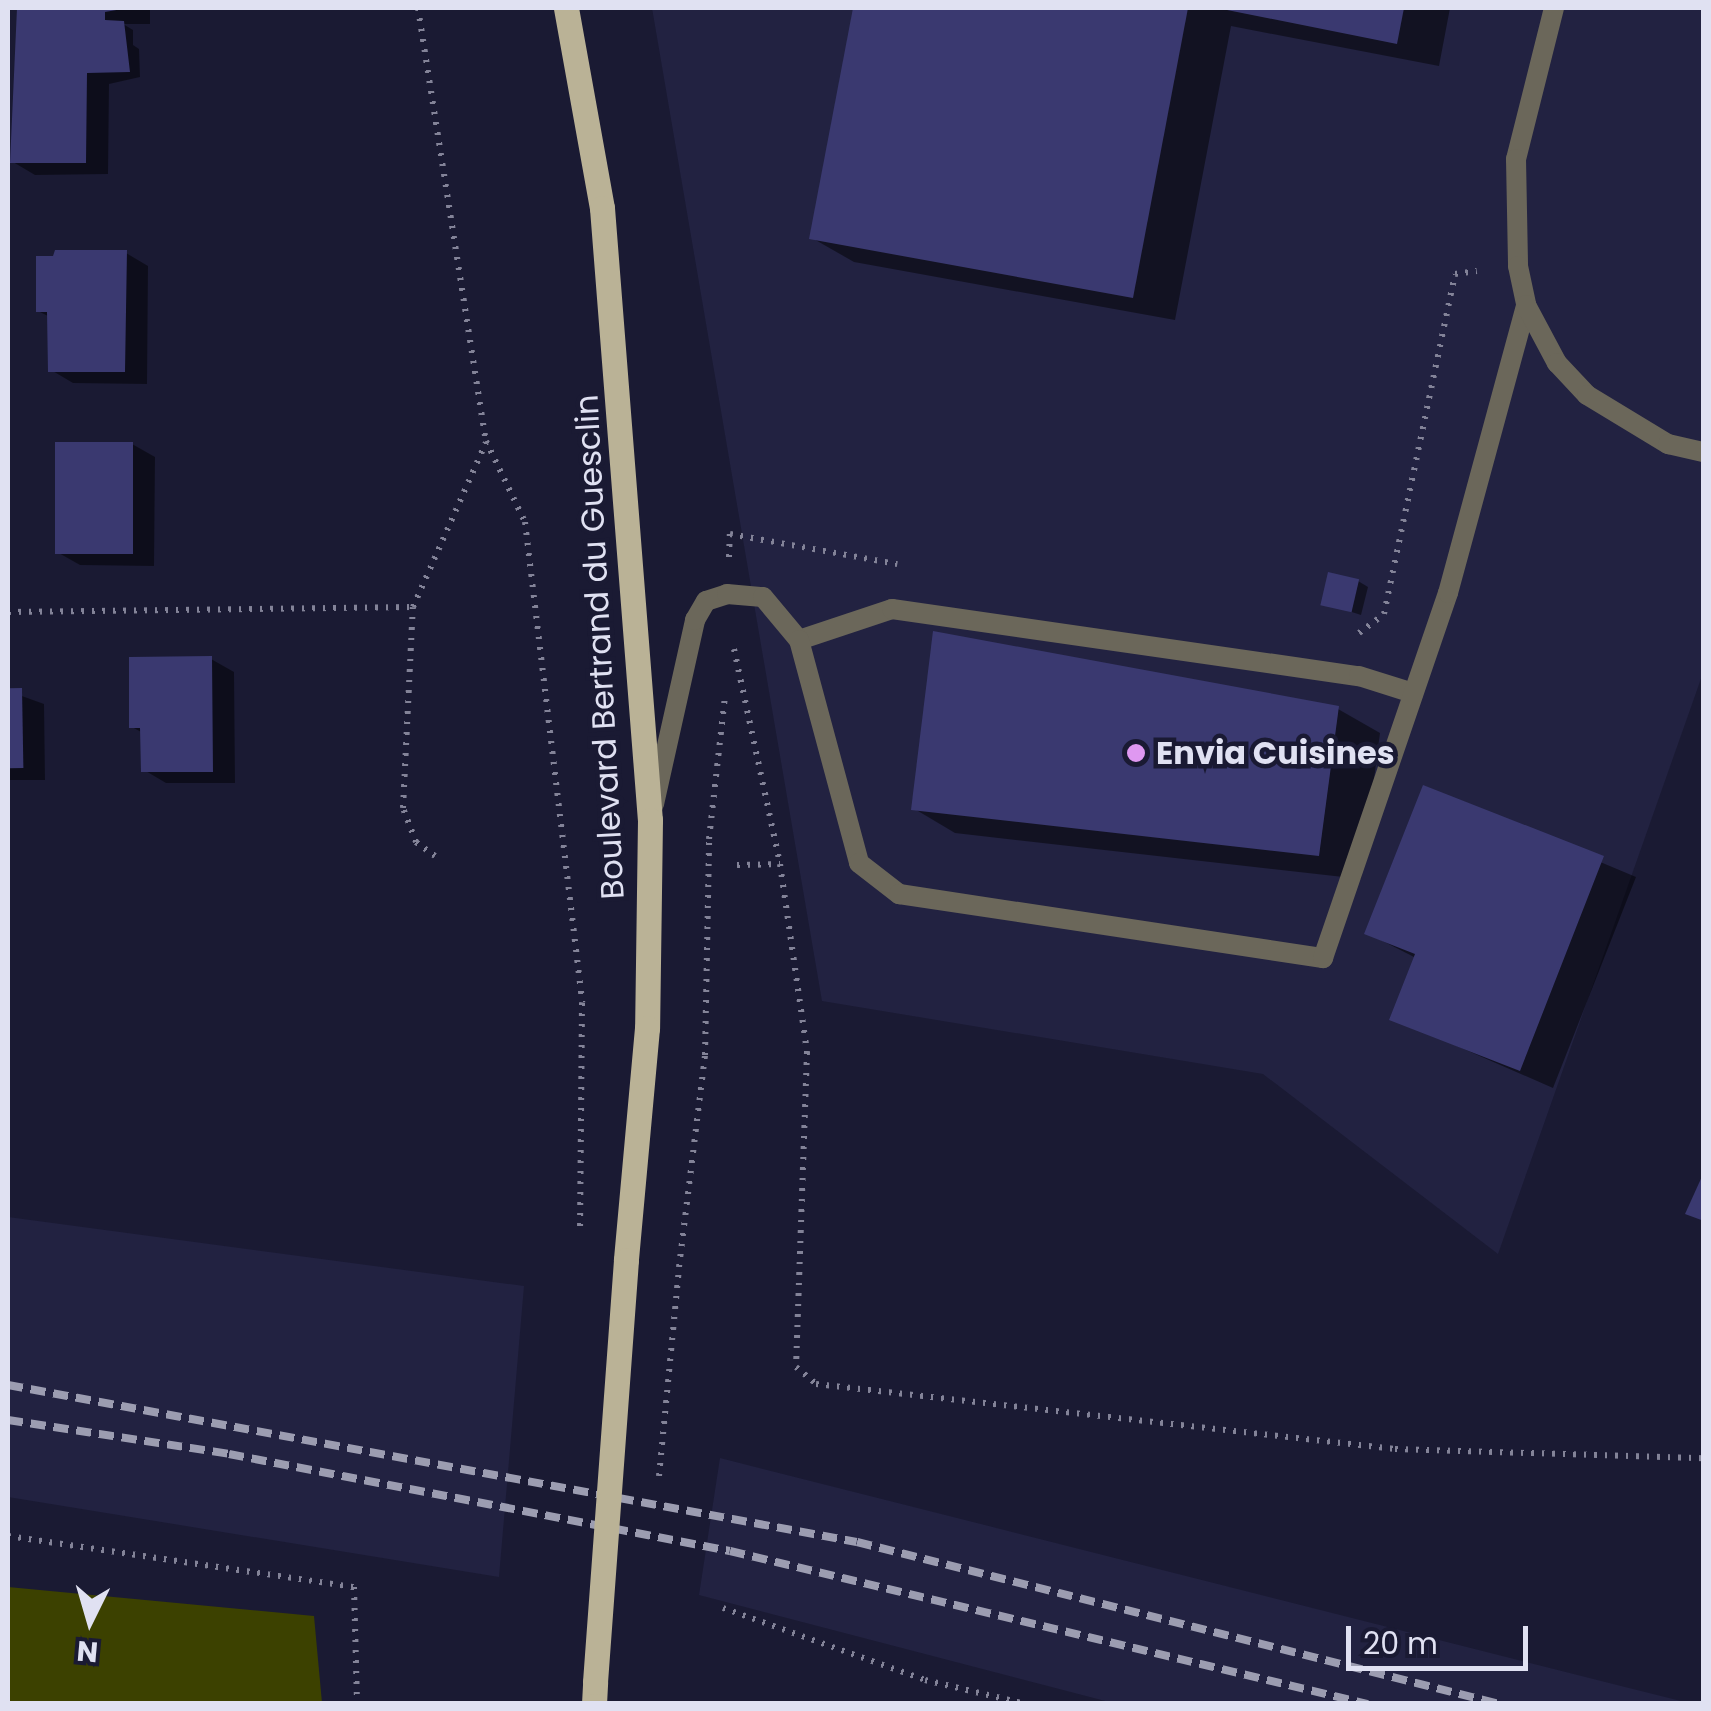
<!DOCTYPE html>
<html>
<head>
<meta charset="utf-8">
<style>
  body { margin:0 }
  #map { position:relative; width:1711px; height:1711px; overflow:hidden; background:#1a1a33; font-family:Poppins,sans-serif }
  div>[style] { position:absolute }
  .built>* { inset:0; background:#222241 }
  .green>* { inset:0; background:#3c4100 }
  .shadow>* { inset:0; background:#0007 }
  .building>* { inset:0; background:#3a3970; transform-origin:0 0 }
  .path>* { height:6px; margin-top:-3px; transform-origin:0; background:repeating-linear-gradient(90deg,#838398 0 2.5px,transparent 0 10.5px) }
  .lane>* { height:20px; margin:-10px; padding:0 10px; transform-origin:10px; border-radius:10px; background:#6b675a }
  .street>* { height:20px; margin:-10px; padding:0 10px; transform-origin:10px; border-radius:10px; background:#6b675a }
  .primary>* { height:25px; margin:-12.5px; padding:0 12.5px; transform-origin:12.5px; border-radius:12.5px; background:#bab296 }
  .rail>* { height:8px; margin-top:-4px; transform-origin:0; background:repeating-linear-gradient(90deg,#9c9db1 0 15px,transparent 0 23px) }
  .path-bridge>* { height:6px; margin-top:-3px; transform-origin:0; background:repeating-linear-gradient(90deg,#838398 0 2.5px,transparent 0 10.5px) }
  .primary-bridge>* { height:25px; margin:-12.5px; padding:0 12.5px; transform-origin:12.5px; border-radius:12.5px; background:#bab296 }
  .dots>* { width:28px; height:28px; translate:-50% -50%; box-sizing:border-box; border:5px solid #1a1a33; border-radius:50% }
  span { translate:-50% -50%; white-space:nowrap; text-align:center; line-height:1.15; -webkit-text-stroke:9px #1a1a33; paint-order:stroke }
  .street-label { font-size:32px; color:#e0e1f2 }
  .poi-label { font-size:32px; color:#e0e1f2; font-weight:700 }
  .left { translate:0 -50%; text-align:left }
  .frame { position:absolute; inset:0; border:10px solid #e0e1f2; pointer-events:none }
  .north { position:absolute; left:40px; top:1571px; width:100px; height:100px; -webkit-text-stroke:8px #1a1a33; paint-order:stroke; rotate:185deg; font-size:28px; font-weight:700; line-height:40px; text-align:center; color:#e0e1f2 }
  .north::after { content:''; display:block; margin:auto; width:35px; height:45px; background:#e0e1f2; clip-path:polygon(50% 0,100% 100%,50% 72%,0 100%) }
  .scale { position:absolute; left:1346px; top:1626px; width:182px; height:45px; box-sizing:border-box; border:5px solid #e0e1f2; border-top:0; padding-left:12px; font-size:30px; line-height:35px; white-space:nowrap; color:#e0e1f2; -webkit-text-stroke:8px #1a1a33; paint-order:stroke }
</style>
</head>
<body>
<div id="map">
  <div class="built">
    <div style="clip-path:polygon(652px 8px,1703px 8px,1703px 673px,1498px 1254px,1263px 1074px,822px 1001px)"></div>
    <div style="clip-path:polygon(8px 1217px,524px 1286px,499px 1577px,8px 1497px)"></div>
    <div style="clip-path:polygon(720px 1458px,1625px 1687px,1689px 1703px,1113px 1703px,699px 1595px)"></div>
  </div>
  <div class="green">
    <div style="clip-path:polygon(8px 1587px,314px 1616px,322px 1703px,8px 1703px)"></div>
  </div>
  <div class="shadow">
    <div style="clip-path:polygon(19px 8px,150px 8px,150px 24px,123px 24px,133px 30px,133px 45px,139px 49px,140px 77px,109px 84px,108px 174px,35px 175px,13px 162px)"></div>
    <div style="clip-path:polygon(855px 8px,1450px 8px,1439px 66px,1231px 26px,1175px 320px,854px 262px,812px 238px)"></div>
    <div style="clip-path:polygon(126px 253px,148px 266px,147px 384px,73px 383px,51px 370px,50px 317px,38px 311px)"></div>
    <div style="clip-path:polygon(132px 444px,155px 457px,154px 566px,80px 565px,57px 552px)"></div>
    <div style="clip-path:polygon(1358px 581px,1368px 587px,1361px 615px,1324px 603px)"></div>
    <div style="clip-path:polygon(211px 659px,234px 672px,235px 783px,166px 783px,144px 770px,143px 733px,132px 727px)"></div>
    <div style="clip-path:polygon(8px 691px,44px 704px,45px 780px,8px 780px)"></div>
    <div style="clip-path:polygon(1338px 709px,1380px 733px,1361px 879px,955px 833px,913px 808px)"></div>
    <div style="clip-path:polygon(1424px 788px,1636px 877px,1553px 1088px,1393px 1018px,1416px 958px,1367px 933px)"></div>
  </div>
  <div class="building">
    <div style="clip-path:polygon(17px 8px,128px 8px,105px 12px,105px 20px,124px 21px,130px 72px,87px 73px,86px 163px,10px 163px)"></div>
    <div style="clip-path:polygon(853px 8px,1188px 8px,1133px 298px,809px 239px)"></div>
    <div style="clip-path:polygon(1217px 8px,1404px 8px,1397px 44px)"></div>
    <div style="clip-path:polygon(55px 250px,127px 250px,125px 372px,48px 372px,47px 312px,36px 312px,36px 256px,53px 256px)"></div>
    <div style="left:55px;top:442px;width:78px;height:112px"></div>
    <div style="left:1328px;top:572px;width:32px;height:34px;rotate:13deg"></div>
    <div style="clip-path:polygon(933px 631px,1339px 706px,1319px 856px,911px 810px)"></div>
    <div style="clip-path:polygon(212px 656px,213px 772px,141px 772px,140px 728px,129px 728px,129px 657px)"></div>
    <div style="left:22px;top:688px;width:80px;height:14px;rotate:89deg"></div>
    <div style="clip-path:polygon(1423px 785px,1604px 856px,1520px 1071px,1389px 1020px,1415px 954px,1364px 934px)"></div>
    <div style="clip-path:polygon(1704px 1172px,1704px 1221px,1685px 1214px)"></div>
  </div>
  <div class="path">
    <div style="left:418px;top:8px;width:438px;rotate:81.1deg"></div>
    <div style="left:486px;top:441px;width:90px;rotate:64.3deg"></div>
    <div style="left:525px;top:522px;width:484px;rotate:83.2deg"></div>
    <div style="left:582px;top:1003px;width:226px;rotate:90.5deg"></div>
    <div style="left:729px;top:557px;width:23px;rotate:-88deg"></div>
    <div style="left:730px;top:534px;width:170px;rotate:10.2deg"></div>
    <div style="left:8px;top:612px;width:405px;rotate:-0.7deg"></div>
    <div style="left:1359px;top:633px;width:31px;rotate:-37deg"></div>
    <div style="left:1384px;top:614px;width:347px;rotate:-78.2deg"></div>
    <div style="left:1455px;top:274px;width:22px;rotate:-8deg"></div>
    <div style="left:734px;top:649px;width:220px;rotate:77.9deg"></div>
    <div style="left:780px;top:864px;width:190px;rotate:81.8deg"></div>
    <div style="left:807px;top:1052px;width:315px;rotate:92deg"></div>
    <div style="left:796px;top:1367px;width:26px;rotate:40deg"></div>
    <div style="left:816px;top:1384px;width:583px;rotate:6.41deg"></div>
    <div style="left:1395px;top:1449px;width:309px;rotate:1.7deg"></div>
    <div style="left:435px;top:856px;width:24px;rotate:-144deg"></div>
    <div style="left:416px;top:842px;width:36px;rotate:-111deg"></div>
    <div style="left:403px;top:808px;width:201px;rotate:-87.2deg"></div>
    <div style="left:413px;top:607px;width:180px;rotate:-66.1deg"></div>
    <div style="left:737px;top:865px;width:43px;rotate:-1.3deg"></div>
    <div style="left:679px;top:1267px;width:214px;rotate:-83deg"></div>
    <div style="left:705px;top:1055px;width:216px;rotate:-88.9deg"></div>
    <div style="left:709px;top:839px;width:144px;rotate:-83.6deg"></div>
    <div style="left:8px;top:1536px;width:350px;rotate:8.4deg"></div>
    <div style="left:354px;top:1587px;width:117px;rotate:88.5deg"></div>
    <div style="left:723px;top:1608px;width:214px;rotate:19.6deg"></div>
    <div style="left:925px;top:1680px;width:104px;rotate:13.4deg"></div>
  </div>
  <div class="lane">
    <div style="left:799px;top:640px;width:98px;rotate:-18.4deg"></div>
    <div style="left:892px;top:609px;width:472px;rotate:8.2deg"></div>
    <div style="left:1359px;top:676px;width:57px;rotate:17.5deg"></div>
    <div style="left:654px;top:804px;width:189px;rotate:-77.4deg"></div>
    <div style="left:695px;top:620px;width:22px;rotate:-60deg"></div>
    <div style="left:706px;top:601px;width:22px;rotate:-18deg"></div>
    <div style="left:727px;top:594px;width:36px;rotate:5deg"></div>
    <div style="left:763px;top:597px;width:56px;rotate:50.1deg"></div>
    <div style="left:799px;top:640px;width:231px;rotate:74.9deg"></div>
    <div style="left:859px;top:863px;width:51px;rotate:37.8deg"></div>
    <div style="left:899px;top:894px;width:429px;rotate:8.6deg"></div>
    <div style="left:1323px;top:958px;width:386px;rotate:-71.1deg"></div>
    <div style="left:1448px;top:593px;width:298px;rotate:-74.8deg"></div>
  </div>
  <div class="street">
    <div style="left:1554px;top:8px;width:156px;rotate:104.1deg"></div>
    <div style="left:1516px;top:159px;width:107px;rotate:88.9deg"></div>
    <div style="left:1518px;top:266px;width:40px;rotate:78deg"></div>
    <div style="left:1526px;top:305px;width:66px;rotate:61.9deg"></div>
    <div style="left:1557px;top:363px;width:44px;rotate:46.8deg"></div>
    <div style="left:1587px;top:395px;width:95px;rotate:31.2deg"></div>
    <div style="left:1668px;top:444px;width:37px;rotate:13deg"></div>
  </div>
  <div class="primary">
    <div style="left:566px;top:8px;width:203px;rotate:79.8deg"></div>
    <div style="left:602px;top:208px;width:614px;rotate:85.52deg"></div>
    <div style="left:650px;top:820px;width:208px;rotate:90.8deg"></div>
    <div style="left:647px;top:1028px;width:233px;rotate:95.2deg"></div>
    <div style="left:594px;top:1704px;width:22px;rotate:-87deg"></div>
  </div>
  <div class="rail">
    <div style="left:8px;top:1385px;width:863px;rotate:10.48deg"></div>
    <div style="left:857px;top:1542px;width:662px;rotate:14.16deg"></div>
    <div style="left:8px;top:1420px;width:224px;rotate:8.7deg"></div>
    <div style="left:229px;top:1454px;width:510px;rotate:10.96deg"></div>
    <div style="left:730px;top:1551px;width:656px;rotate:13.49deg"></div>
  </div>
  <div class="path-bridge">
    <div style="left:659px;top:1476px;width:210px;rotate:-84.5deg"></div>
  </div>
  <div class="primary-bridge">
    <div style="left:595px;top:1682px;width:423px;rotate:-85.8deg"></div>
  </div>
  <div class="dots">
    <div style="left:1136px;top:753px;background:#df98f1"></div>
  </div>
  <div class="street-label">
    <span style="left:600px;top:647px;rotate:-93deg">Boulevard Bertrand du Guesclin</span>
  </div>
  <div class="poi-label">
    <span class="left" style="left:1156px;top:753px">Envia Cuisines</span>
  </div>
  <div class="frame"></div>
  <div class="north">N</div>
  <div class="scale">20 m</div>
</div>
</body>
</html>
